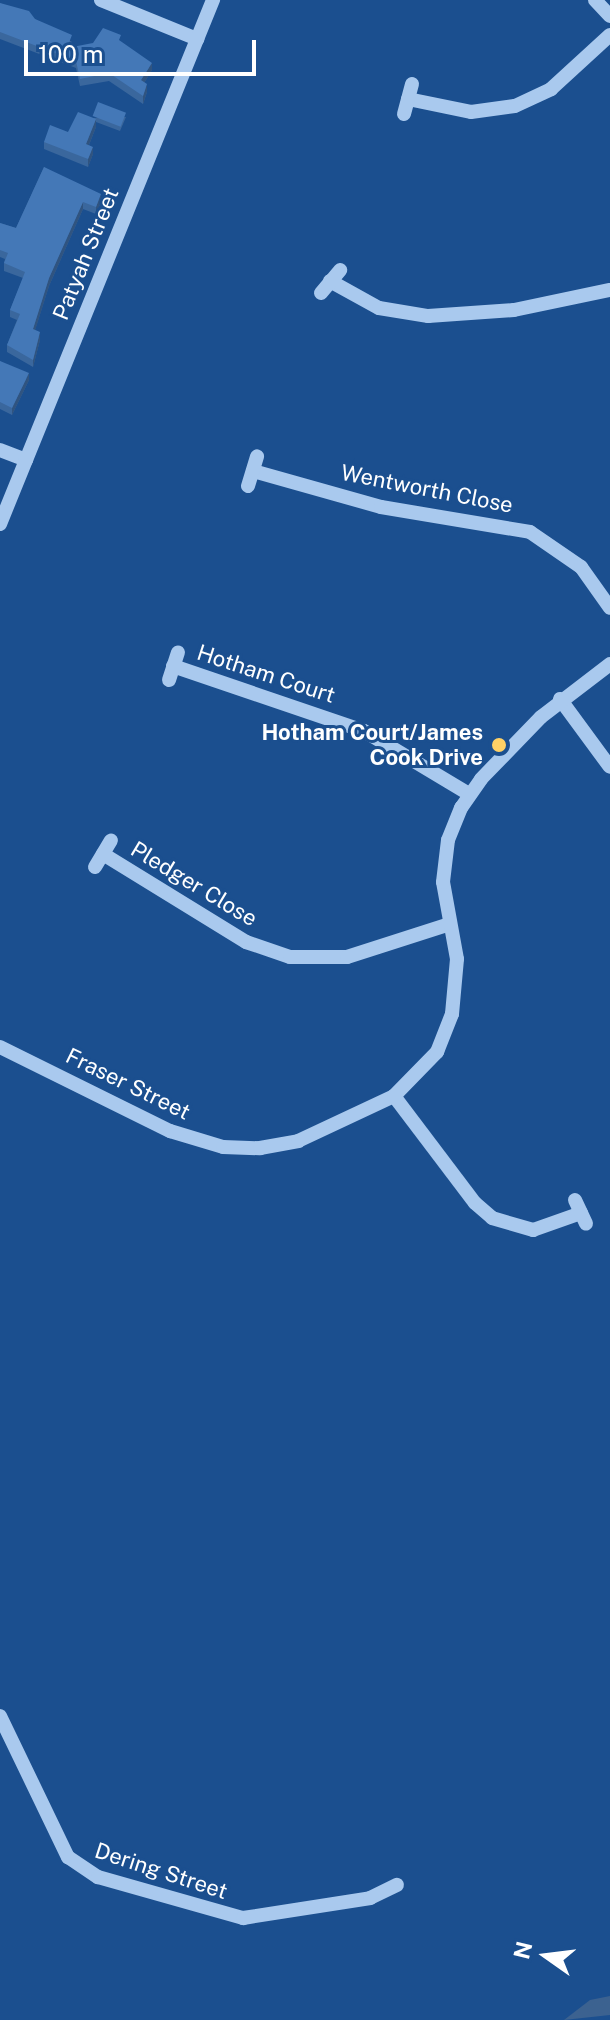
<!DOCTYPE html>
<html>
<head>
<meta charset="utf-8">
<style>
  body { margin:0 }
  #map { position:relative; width:610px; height:2020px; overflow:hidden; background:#1b4f8f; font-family:"Public Sans",sans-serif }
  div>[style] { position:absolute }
  .water>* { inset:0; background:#3c6290 }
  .minor>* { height:14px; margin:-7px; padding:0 7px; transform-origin:7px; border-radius:7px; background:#a9c9ee }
  .wall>* { inset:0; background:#3a679d }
  .shaded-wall>* { inset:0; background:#305480 }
  .building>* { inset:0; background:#4478b7; transform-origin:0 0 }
  .dots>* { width:22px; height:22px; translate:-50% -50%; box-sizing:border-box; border:4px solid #1b4f8f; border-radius:50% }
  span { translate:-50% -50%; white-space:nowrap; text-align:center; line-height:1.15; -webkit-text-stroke:6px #1b4f8f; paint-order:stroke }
  .street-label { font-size:22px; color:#fff }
  .poi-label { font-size:22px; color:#fff; font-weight:700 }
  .right { translate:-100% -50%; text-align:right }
  .north { position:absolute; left:506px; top:1916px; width:80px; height:80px; -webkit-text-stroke:6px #1b4f8f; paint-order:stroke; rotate:284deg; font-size:22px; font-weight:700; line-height:32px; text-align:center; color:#fff }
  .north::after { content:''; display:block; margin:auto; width:28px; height:36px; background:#fff; clip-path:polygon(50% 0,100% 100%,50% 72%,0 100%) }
  .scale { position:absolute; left:24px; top:40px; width:232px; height:36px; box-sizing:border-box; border:4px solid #fff; border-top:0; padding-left:10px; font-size:24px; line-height:28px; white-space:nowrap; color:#fff; -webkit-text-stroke:6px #1b4f8f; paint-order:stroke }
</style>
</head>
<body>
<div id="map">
  <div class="water">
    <div style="clip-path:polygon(610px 1996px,610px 2015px,564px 2020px,590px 2000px)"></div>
  </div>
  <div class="minor">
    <div style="left:101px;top:0;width:104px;rotate:22.1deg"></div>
    <div style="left:595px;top:0;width:22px;rotate:47deg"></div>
    <div style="left:408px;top:99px;width:64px;rotate:11.7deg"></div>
    <div style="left:471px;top:112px;width:44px;rotate:-7.8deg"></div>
    <div style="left:515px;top:106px;width:40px;rotate:-25deg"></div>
    <div style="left:551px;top:89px;width:80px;rotate:-42.5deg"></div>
    <div style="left:404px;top:114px;width:31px;rotate:-75deg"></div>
    <div style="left:330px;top:281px;width:56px;rotate:28.9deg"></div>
    <div style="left:379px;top:308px;width:50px;rotate:9.3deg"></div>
    <div style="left:428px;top:316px;width:86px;rotate:-4deg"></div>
    <div style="left:514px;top:310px;width:98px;rotate:-11.8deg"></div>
    <div style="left:321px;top:293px;width:30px;rotate:-50deg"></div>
    <div style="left:0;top:450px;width:28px;rotate:21deg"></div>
    <div style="left:253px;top:471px;width:133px;rotate:15.7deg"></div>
    <div style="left:381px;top:507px;width:151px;rotate:9.5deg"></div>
    <div style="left:530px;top:532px;width:62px;rotate:34.5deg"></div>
    <div style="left:581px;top:567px;width:50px;rotate:54.7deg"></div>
    <div style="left:248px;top:486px;width:31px;rotate:-73deg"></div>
    <div style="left:0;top:524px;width:566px;rotate:-67.88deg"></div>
    <div style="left:173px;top:666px;width:202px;rotate:18.8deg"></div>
    <div style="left:364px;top:731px;width:122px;rotate:31deg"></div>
    <div style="left:169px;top:680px;width:29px;rotate:-72deg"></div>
    <div style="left:560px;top:699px;width:84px;rotate:53.7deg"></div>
    <div style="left:103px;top:854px;width:168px;rotate:31.6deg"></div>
    <div style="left:246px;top:942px;width:46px;rotate:18.8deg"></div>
    <div style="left:290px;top:957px;width:57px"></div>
    <div style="left:347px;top:957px;width:108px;rotate:-17.8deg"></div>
    <div style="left:95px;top:867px;width:31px;rotate:-59deg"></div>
    <div style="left:0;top:1047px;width:190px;rotate:26.3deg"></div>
    <div style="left:170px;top:1131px;width:55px;rotate:16.8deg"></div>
    <div style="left:223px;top:1147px;width:37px;rotate:2deg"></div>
    <div style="left:260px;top:1148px;width:39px;rotate:-10deg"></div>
    <div style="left:298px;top:1141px;width:106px;rotate:-25.1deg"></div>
    <div style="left:394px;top:1096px;width:62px;rotate:-45.7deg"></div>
    <div style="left:437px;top:1052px;width:41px;rotate:-68.5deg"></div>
    <div style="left:452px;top:1014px;width:55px;rotate:-84.8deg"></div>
    <div style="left:457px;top:959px;width:78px;rotate:-100.3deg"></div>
    <div style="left:443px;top:882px;width:42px;rotate:-83.2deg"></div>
    <div style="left:448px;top:840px;width:35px;rotate:-68deg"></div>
    <div style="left:461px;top:808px;width:35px;rotate:-55deg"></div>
    <div style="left:481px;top:779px;width:86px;rotate:-45.9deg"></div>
    <div style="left:541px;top:717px;width:87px;rotate:-37.5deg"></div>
    <div style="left:394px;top:1096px;width:134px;rotate:52.9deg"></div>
    <div style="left:475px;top:1203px;width:23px;rotate:41deg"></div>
    <div style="left:492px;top:1218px;width:43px;rotate:16.3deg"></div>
    <div style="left:533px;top:1230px;width:51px;rotate:-19.5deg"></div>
    <div style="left:575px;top:1200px;width:26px;rotate:65deg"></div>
    <div style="left:0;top:1716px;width:157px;rotate:64.3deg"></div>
    <div style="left:68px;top:1857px;width:36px;rotate:34deg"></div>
    <div style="left:98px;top:1877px;width:151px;rotate:15.8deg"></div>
    <div style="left:243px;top:1918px;width:129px;rotate:-8.9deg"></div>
    <div style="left:370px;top:1898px;width:30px;rotate:-26deg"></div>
  </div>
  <div class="wall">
    <div style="clip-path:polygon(0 3px,35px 19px,72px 42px,70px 48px,121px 42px,152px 70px,144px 83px,147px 92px,143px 104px,109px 81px,80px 86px,76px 68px,0 39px)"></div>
    <div style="clip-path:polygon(126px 117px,120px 131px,96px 122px,96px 127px,89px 145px,93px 154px,88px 167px,44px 149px,44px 142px,68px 132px,93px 118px)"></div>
    <div style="clip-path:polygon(44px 167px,101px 202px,96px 214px,83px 209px,49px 286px,35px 330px,40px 340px,33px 367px,7px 352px,7px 345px,17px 320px,10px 317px,10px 310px,23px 278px,4px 271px,4px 263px,5px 259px,0 257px,0 223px,16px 228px)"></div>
    <div style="clip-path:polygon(0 361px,29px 380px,12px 415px,0 409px)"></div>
  </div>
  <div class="shaded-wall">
    <div style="clip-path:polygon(152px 63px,152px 70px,141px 88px,141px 80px)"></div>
    <div style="clip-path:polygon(147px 84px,147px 92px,143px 104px,143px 96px)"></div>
    <div style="clip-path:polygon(96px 119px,96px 127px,86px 152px,86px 144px)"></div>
    <div style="clip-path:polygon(93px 147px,93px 154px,88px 167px,88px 159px)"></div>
    <div style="clip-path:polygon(101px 194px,101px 202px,96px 214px,96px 207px)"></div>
    <div style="clip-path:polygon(83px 202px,83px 209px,49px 286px,33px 337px,33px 329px,49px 278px)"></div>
    <div style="clip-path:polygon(40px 332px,40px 340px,33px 367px,33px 360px)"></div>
    <div style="clip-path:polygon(29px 373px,29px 380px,12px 415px,12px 408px)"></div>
  </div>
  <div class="building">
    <div style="clip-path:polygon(0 3px,29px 11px,35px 19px,72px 35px,67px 48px,93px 43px,103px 28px,121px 35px,119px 40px,152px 63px,141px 80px,147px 84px,143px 96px,109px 73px,80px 79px,76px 61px,0 32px)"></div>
    <div style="left:98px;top:102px;width:30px;height:15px;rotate:21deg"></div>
    <div style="clip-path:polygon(78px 112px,96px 119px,86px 144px,93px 147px,88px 159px,44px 142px,50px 125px,68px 132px)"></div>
    <div style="clip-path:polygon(44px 167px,101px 194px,96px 207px,83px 202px,49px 278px,33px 329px,40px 332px,33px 360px,7px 345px,20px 314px,10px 310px,25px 272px,4px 263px,8px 253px,0 250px,0 223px,16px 228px)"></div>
    <div style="clip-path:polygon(0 361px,29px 373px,12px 408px,0 402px)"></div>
  </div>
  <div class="dots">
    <div style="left:499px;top:745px;background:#ffd166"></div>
  </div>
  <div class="street-label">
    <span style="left:86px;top:254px;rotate:-68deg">Patyah Street</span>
    <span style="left:427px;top:489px;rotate:11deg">Wentworth Close</span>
    <span style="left:266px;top:674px;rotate:18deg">Hotham Court</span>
    <span style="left:194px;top:884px;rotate:31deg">Pledger Close</span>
    <span style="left:128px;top:1084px;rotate:26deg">Fraser Street</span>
    <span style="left:161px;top:1871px;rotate:18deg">Dering Street</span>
  </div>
  <div class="poi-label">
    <span class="right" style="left:483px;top:745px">Hotham Court/James<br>Cook Drive</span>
  </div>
  <div class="north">N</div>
  <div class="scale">100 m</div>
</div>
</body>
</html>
